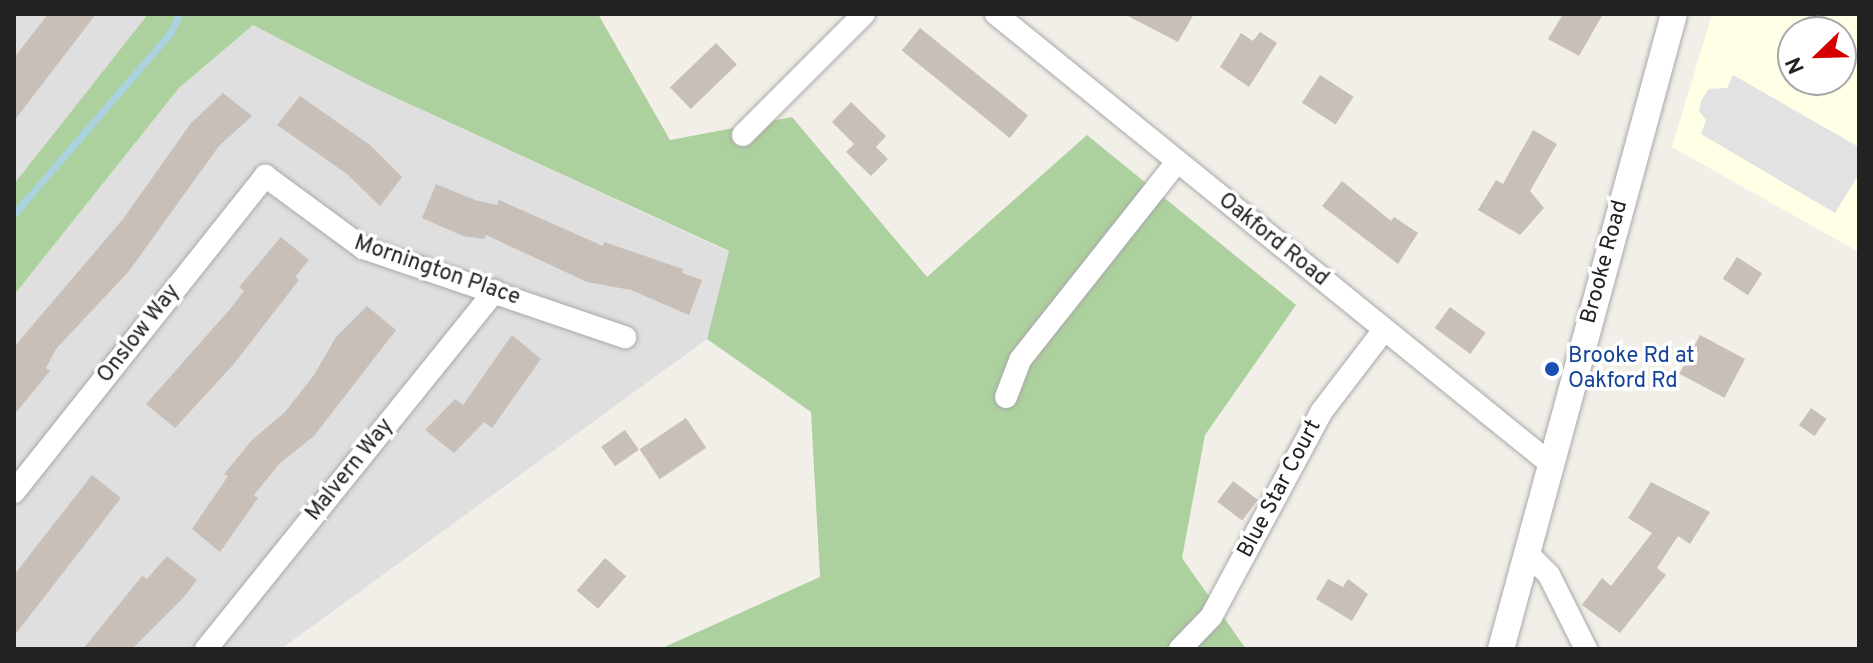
<!DOCTYPE html>
<html>
<head>
<meta charset="utf-8">
<style>
  body { margin:0 }
  #map { position:relative; width:1873px; height:663px; overflow:hidden; background:#f2efe9; font-family:Overpass,sans-serif }
  div>[style] { position:absolute }
  .residential>* { inset:0; background:#e0dfdf }
  .education>* { inset:0; background:#ffffe5 }
  .forest>* { inset:0; background:#add19e }
  .parking>* { inset:0; background:#e2e2e2 }
  .stream>* { height:7px; margin:-3.5px; padding:0 3.5px; transform-origin:3.5px; border-radius:3.5px; background:#aad3df }
  .building>* { inset:0; background:#c7bfb8; transform-origin:0 0 }
  .roads { filter:drop-shadow(0 0 2px #a9a9a9) drop-shadow(0 0 2px #a9a9a9) }
  .minor>* { height:22px; margin:-11px; padding:0 11px; transform-origin:11px; border-radius:11px; background:#fff }
  .tertiary>* { height:26px; margin:-13px; padding:0 13px; transform-origin:13px; border-radius:13px; background:#fff }
  .dots>* { width:22px; height:22px; translate:-50% -50%; box-sizing:border-box; border:4px solid #fff; border-radius:50% }
  span { translate:-50% -50%; white-space:nowrap; text-align:center; line-height:1.15; -webkit-text-stroke:7px #fff; paint-order:stroke }
  .street-label { font-size:22px; color:#222 }
  .transit-label { font-size:22px; color:#164399 }
  .left { translate:0 -50%; text-align:left }
  .frame { position:absolute; inset:0; border:16px solid #222; pointer-events:none }
  .north { position:absolute; left:1777px; top:16px; width:80px; height:80px; box-sizing:border-box; background:#fff; border:2px solid #a7a7a7; border-radius:50%; rotate:247deg; font-size:22px; font-weight:700; line-height:32px; text-align:center; color:#222 }
  .north::after { content:''; display:block; margin:auto; width:28px; height:36px; background:#d40000; clip-path:polygon(50% 0,100% 100%,50% 72%,0 100%) }
</style>
</head>
<body>
<div id="map">
  <div class="residential">
    <div style="clip-path:polygon(14px 14px,148px 14px,14px 184px)"></div>
    <div style="clip-path:polygon(253px 25px,370px 86px,729px 252px,707px 339px,281px 649px,14px 649px,14px 295px,179px 88px)"></div>
  </div>
  <div class="education">
    <div style="clip-path:polygon(evenodd,1712px 14px,1859px 14px,1859px 252px,1672px 147px,1712px 14px,1793px 32px,1841px 32px,1841px 80px,1793px 80px,1793px 32px)"></div>
  </div>
  <div class="forest">
    <div style="clip-path:polygon(148px 14px,598px 14px,670px 140px,792px 117px,927px 277px,1087px 135px,1296px 305px,1205px 435px,1182px 558px,1246px 649px,660px 649px,820px 577px,811px 412px,707px 339px,729px 251px,370px 86px,253px 25px,179px 88px,14px 295px,14px 184px)"></div>
  </div>
  <div class="parking">
    <div style="clip-path:polygon(1733px 75px,1859px 147px,1859px 174px,1835px 213px,1701px 134px,1706px 120px,1699px 111px,1702px 99px,1709px 89px,1727px 88px)"></div>
  </div>
  <div class="stream">
    <div style="left:14px;top:214px;width:240px;rotate:-49.2deg"></div>
    <div style="left:171px;top:32px;width:20px;rotate:-66deg"></div>
  </div>
  <div class="building">
    <div style="clip-path:polygon(48px 14px,96px 14px,14px 121px,14px 58px)"></div>
    <div style="clip-path:polygon(1124px 14px,1194px 14px,1178px 42px)"></div>
    <div style="clip-path:polygon(1563px 14px,1603px 14px,1579px 56px,1548px 39px)"></div>
    <div style="left:920px;top:28px;width:139px;height:29px;rotate:39deg"></div>
    <div style="clip-path:polygon(1260px 32px,1277px 43px,1249px 87px,1220px 67px,1241px 33px,1253px 41px)"></div>
    <div style="left:716px;top:43px;width:30px;height:64px;rotate:46deg"></div>
    <div style="left:1320px;top:75px;width:40px;height:33px;rotate:33deg"></div>
    <div style="clip-path:polygon(223px 93px,252px 116px,219px 146px,129px 271px,56px 349px,46px 368px,50px 371px,14px 415px,14px 347px,123px 219px,191px 123px)"></div>
    <div style="clip-path:polygon(300px 96px,370px 145px,402px 177px,380px 206px,347px 174px,277px 125px)"></div>
    <div style="clip-path:polygon(851px 102px,886px 136px,876px 147px,888px 159px,871px 176px,846px 152px,854px 144px,832px 122px)"></div>
    <div style="clip-path:polygon(1533px 130px,1557px 144px,1530px 191px,1544px 208px,1520px 235px,1478px 210px,1496px 180px,1503px 184px)"></div>
    <div style="clip-path:polygon(1342px 181px,1391px 221px,1394px 217px,1418px 233px,1398px 264px,1322px 206px)"></div>
    <div style="clip-path:polygon(436px 184px,475px 200px,497px 205px,499px 200px,603px 246px,604px 242px,683px 269px,682px 273px,702px 280px,689px 315px,631px 290px,587px 282px,486px 235px,484px 239px,463px 236px,422px 218px)"></div>
    <div style="clip-path:polygon(281px 237px,309px 260px,295px 277px,299px 280px,233px 365px,175px 428px,146px 404px,231px 308px,244px 291px,239px 287px)"></div>
    <div style="left:1737px;top:257px;width:30px;height:26px;rotate:33deg"></div>
    <div style="clip-path:polygon(367px 306px,396px 330px,314px 436px,280px 463px,254px 495px,258px 498px,220px 552px,192px 529px,228px 476px,224px 474px,252px 440px,285px 412px,314px 375px,336px 337px)"></div>
    <div style="left:1450px;top:307px;width:44px;height:26px;rotate:36deg"></div>
    <div style="clip-path:polygon(512px 335px,541px 359px,492px 428px,484px 422px,454px 453px,425px 430px,455px 399px,463px 405px)"></div>
    <div style="left:1700px;top:335px;width:51px;height:44px;rotate:28deg"></div>
    <div style="left:1811px;top:408px;width:19px;height:21px;rotate:35deg"></div>
    <div style="left:686px;top:418px;width:36px;height:56px;rotate:56deg"></div>
    <div style="left:625px;top:430px;width:24px;height:29px;rotate:55deg"></div>
    <div style="clip-path:polygon(92px 475px,121px 498px,14px 636px,14px 575px)"></div>
    <div style="left:1233px;top:481px;width:31px;height:26px;rotate:37deg"></div>
    <div style="clip-path:polygon(1651px 482px,1710px 512px,1690px 544px,1678px 536px,1657px 568px,1666px 575px,1620px 633px,1582px 605px,1602px 578px,1611px 586px,1652px 533px,1628px 518px)"></div>
    <div style="clip-path:polygon(167px 556px,197px 580px,184px 597px,132px 649px,83px 649px,142px 576px,147px 579px)"></div>
    <div style="left:605px;top:558px;width:28px;height:43px;rotate:41deg"></div>
    <div style="clip-path:polygon(1328px 579px,1343px 587px,1348px 579px,1368px 594px,1352px 621px,1316px 599px)"></div>
  </div>
  <div class="roads">
    <div class="minor">
      <div style="left:996px;top:14px;width:716px;rotate:39.05deg"></div>
      <div style="left:743px;top:135px;width:171px;rotate:-45deg"></div>
      <div style="left:1006px;top:397px;width:40px;rotate:-69deg"></div>
      <div style="left:1020px;top:360px;width:253px;rotate:-51.6deg"></div>
      <div style="left:14px;top:492px;width:404px;rotate:-51.5deg"></div>
      <div style="left:265px;top:176px;width:122px;rotate:36.3deg"></div>
      <div style="left:363px;top:248px;width:277px;rotate:18.8deg"></div>
      <div style="left:1529px;top:555px;width:28px;rotate:45deg"></div>
      <div style="left:1549px;top:575px;width:83px;rotate:63.4deg"></div>
      <div style="left:206px;top:649px;width:460px;rotate:-51.1deg"></div>
      <div style="left:1180px;top:649px;width:45px;rotate:-45.9deg"></div>
      <div style="left:1211px;top:617px;width:234px;rotate:-61.7deg"></div>
      <div style="left:1322px;top:411px;width:102px;rotate:-52.6deg"></div>
    </div>
    <div class="tertiary">
      <div style="left:1501px;top:649px;width:658px;rotate:-74.76deg"></div>
    </div>
  </div>
  <div class="dots">
    <div style="left:1552px;top:369px;background:#1a4fb4"></div>
  </div>
  <div class="street-label">
    <span style="left:1273px;top:240px;rotate:39deg">Oakford Road</span>
    <span style="left:1605px;top:262px;rotate:-75deg">Brooke Road</span>
    <span style="left:437px;top:271px;rotate:19deg">Mornington Place</span>
    <span style="left:139px;top:334px;rotate:-52deg">Onslow Way</span>
    <span style="left:350px;top:470px;rotate:-51deg">Malvern Way</span>
    <span style="left:1280px;top:489px;rotate:-62deg">Blue Star Court</span>
  </div>
  <div class="transit-label">
    <span class="left" style="left:1568px;top:369px">Brooke Rd at<br>Oakford Rd</span>
  </div>
  <div class="frame"></div>
  <div class="north">N</div>
</div>
</body>
</html>
